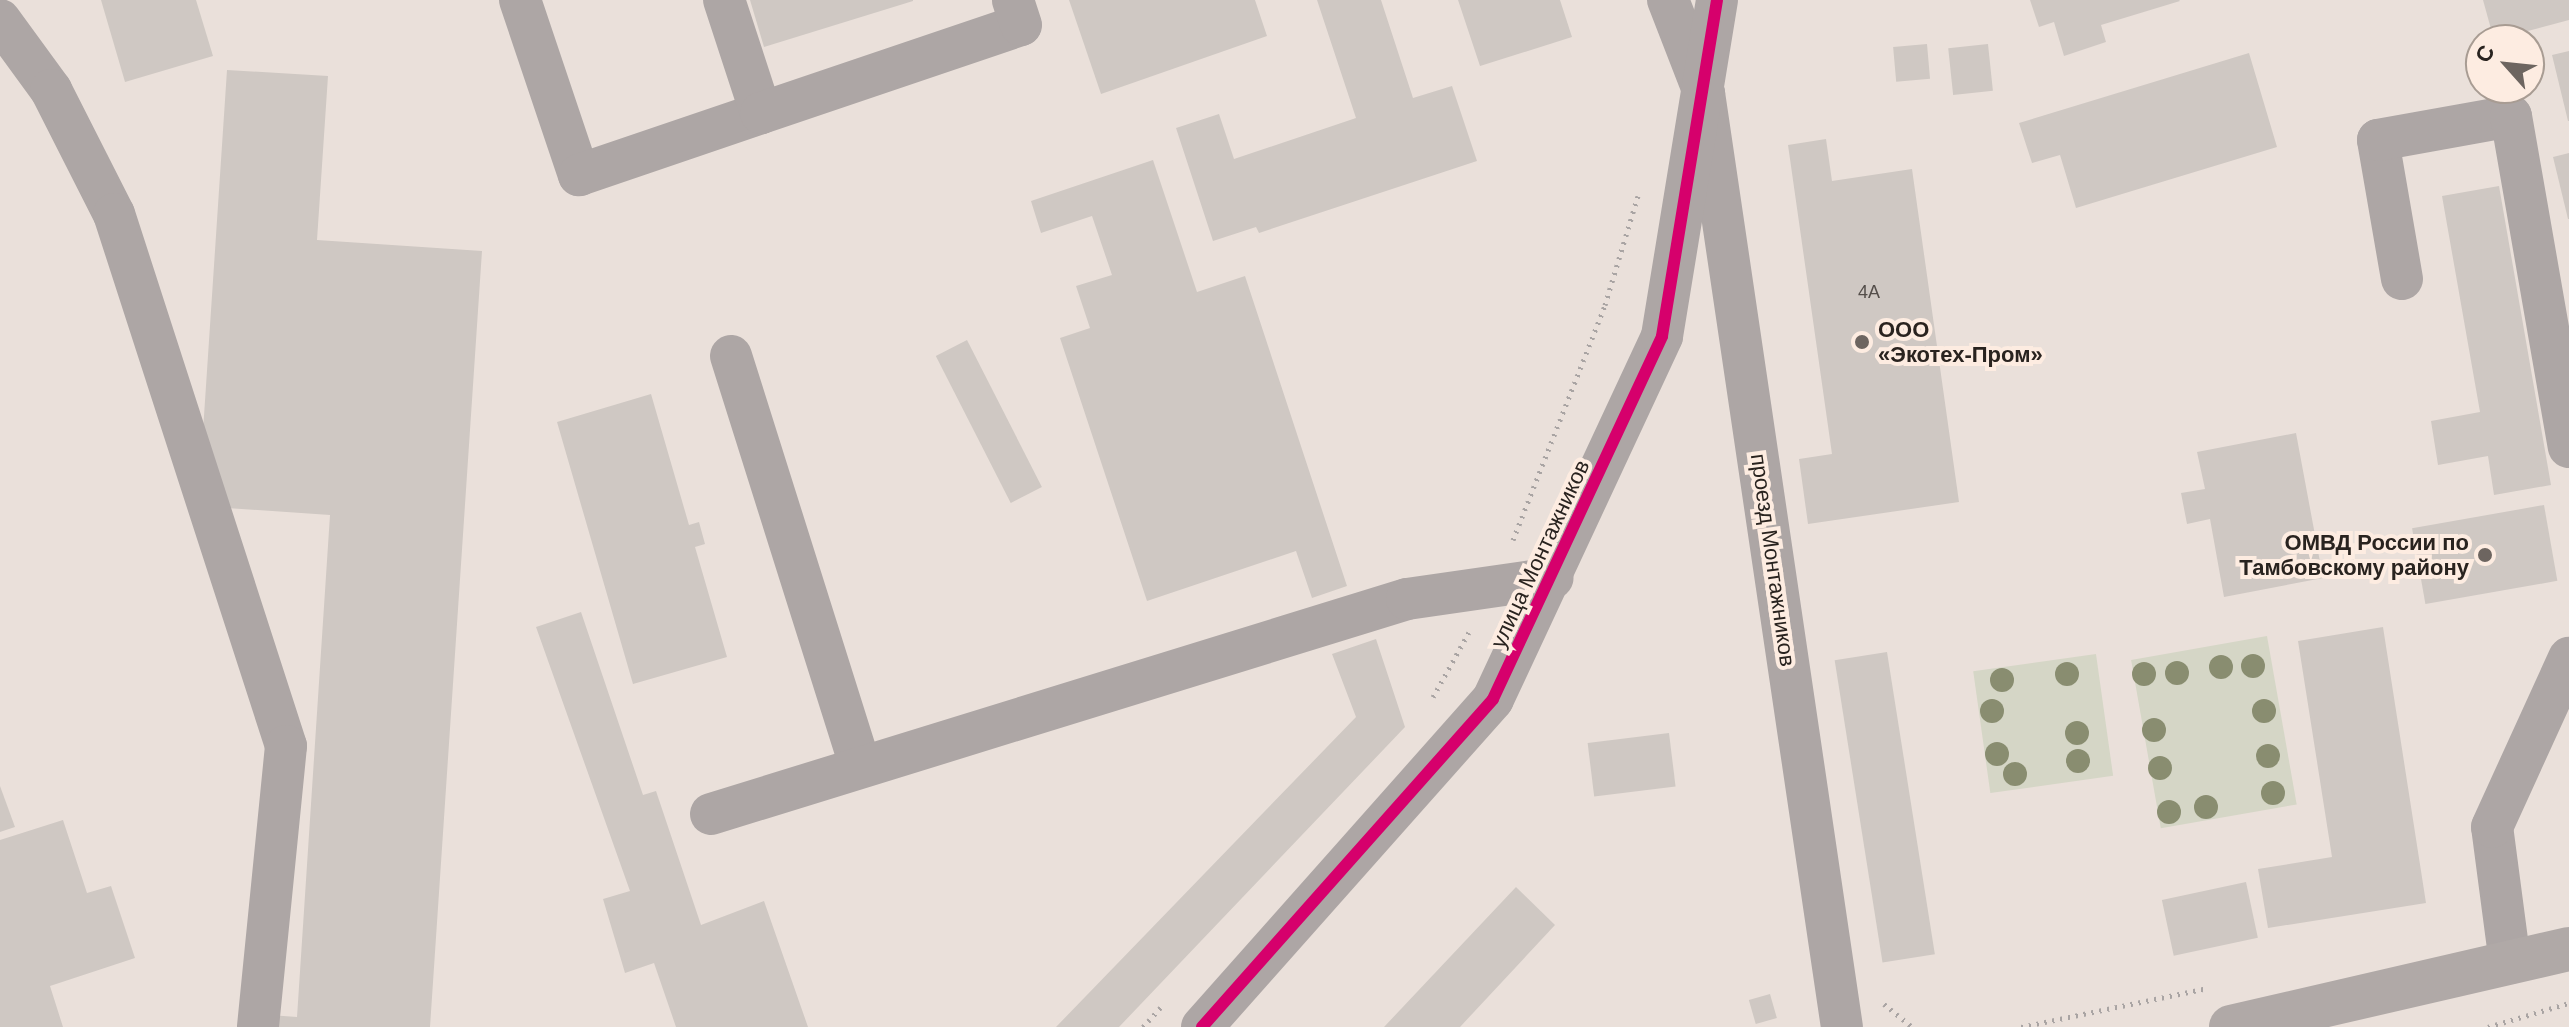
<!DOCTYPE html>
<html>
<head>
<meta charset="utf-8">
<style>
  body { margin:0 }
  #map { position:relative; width:2569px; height:1027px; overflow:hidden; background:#eae0da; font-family:Arial,sans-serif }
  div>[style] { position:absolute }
  .green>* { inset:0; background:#d5d6c6; transform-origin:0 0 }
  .building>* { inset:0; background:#cfc8c3; transform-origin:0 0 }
  .path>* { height:5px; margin-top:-2.5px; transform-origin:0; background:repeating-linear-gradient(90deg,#a9a4a3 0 2px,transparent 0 8px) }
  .minor>* { height:42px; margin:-21px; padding:0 21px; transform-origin:21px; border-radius:21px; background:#ada6a5 }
  .major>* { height:44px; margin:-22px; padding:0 22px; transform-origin:22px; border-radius:22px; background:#b0a9a7 }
  .cycleway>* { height:12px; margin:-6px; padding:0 6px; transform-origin:6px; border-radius:6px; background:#d6006c }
  .trees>* { width:24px; height:24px; margin:-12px; border-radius:50%; background:#898d70 }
  .dots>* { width:22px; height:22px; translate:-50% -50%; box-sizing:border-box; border:4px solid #fdece1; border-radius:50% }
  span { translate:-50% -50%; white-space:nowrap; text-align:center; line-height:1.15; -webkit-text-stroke:8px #fdece1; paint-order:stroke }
  .number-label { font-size:18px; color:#544e4a }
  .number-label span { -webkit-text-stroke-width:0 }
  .poi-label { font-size:22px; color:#29231f; font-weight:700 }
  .left { translate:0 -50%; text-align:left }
  .right { translate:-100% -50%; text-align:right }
  .street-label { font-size:22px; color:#29231f }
  .north { position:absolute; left:2465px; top:24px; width:80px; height:80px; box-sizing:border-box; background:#fdece1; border:2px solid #a89c93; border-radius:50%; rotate:297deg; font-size:22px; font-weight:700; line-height:32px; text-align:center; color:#29231f }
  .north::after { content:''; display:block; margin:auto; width:28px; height:36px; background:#6d6560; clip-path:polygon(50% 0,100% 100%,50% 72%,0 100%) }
</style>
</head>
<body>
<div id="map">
  <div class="green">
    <div style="left:2267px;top:636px;width:171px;height:138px;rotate:80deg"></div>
    <div style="left:2096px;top:654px;width:123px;height:124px;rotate:82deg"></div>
  </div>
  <div class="building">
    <div style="clip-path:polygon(101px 0,196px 0,213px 56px,125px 82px)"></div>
    <div style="clip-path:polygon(750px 0,913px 0,913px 1px,764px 47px)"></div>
    <div style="clip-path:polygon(1069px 0,1255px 0,1267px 36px,1101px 94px)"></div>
    <div style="clip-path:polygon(1317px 0,1381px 0,1413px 98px,1452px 86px,1477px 161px,1259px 233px,1256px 227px,1213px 241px,1176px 128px,1219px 114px,1234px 159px,1356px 118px)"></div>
    <div style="clip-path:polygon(1458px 0,1560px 0,1572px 37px,1480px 66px)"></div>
    <div style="clip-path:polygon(2030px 0,2179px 0,2180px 1px,2101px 25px,2106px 42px,2064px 56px,2054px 22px,2039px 27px)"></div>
    <div style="clip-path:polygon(2483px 0,2569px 0,2569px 20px,2494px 40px)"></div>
    <div style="left:1927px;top:44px;width:35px;height:34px;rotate:85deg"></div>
    <div style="left:1988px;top:44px;width:47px;height:40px;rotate:84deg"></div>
    <div style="clip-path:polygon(2569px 51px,2569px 121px,2568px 121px,2552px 55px)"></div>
    <div style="clip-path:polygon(2249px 53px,2277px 147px,2076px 208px,2060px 155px,2032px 163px,2019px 123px)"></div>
    <div style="clip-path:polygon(227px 70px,328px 76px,317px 240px,482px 251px,430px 1027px,255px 1027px,256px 1014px,297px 1017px,330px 515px,198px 506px)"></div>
    <div style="clip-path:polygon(1826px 139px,1832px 181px,1912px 169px,1959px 502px,1808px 524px,1799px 459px,1832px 454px,1788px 145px)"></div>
    <div style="clip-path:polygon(2569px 153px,2569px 219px,2568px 219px,2553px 157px)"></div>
    <div style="clip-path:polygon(1153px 160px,1197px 292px,1245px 276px,1347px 586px,1312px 598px,1296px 551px,1147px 601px,1060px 338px,1090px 328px,1076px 286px,1112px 275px,1092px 216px,1041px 233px,1031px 201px)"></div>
    <div style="clip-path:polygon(2499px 186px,2551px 485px,2494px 495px,2488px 456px,2438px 465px,2431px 421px,2480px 412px,2442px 196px)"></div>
    <div style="left:967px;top:340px;width:165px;height:35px;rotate:63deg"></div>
    <div style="clip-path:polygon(651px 394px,689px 525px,699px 522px,705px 544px,695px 547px,727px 657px,633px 684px,557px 422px)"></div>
    <div style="clip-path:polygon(2296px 433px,2323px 578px,2224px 597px,2210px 519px,2187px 524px,2181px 493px,2205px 489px,2197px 452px)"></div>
    <div style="left:2544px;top:505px;width:77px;height:134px;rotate:80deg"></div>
    <div style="clip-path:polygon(581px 612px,643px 795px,656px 791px,701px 925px,764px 901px,808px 1027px,676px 1027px,654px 963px,625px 973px,603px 899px,630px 891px,536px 627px)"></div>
    <div style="clip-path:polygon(2383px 627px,2426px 903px,2268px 928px,2258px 869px,2332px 857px,2298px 641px)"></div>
    <div style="clip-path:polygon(1376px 639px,1405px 727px,1119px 1027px,1056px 1027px,1356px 717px,1332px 654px)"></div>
    <div style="left:1887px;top:652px;width:306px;height:53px;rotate:81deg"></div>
    <div style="left:1669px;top:733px;width:54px;height:82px;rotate:83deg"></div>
    <div style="clip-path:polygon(0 786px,15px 827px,0 832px)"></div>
    <div style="clip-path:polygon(63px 820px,87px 893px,111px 886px,135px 958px,50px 986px,63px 1027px,0 1027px,0 840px)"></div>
    <div style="left:2246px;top:882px;width:57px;height:86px;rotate:78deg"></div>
    <div style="clip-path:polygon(1516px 887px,1555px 925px,1460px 1027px,1384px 1027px)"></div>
    <div style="left:1770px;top:994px;width:25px;height:22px;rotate:74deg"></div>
  </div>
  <div class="path">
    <div style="left:1513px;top:540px;width:252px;rotate:-68.6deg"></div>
    <div style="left:1605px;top:305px;width:114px;rotate:-73.2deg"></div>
    <div style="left:1433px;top:697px;width:74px;rotate:-61deg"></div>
    <div style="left:1884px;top:1004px;width:36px;rotate:39deg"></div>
    <div style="left:1143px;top:1027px;width:27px;rotate:-48deg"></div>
    <div style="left:2021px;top:1027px;width:191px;rotate:-11.8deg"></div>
    <div style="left:2488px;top:1027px;width:84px;rotate:-16.5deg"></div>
  </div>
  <div class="minor">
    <div style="left:520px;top:0;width:185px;rotate:71.4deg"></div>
    <div style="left:579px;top:175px;width:192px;rotate:-18.8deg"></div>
    <div style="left:761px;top:113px;width:119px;rotate:-108.1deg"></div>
    <div style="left:1668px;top:0;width:100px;rotate:68.8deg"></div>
    <div style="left:1704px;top:93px;width:944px;rotate:81.6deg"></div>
    <div style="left:0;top:20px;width:87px;rotate:53.9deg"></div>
    <div style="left:51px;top:90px;width:139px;rotate:63.1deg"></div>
    <div style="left:114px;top:214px;width:559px;rotate:72.08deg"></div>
    <div style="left:286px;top:746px;width:282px;rotate:95.7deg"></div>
    <div style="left:761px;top:113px;width:274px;rotate:-18.7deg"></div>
    <div style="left:1021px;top:25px;width:26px;rotate:-108deg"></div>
    <div style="left:2402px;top:279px;width:141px;rotate:-99.8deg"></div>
    <div style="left:2378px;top:140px;width:135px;rotate:-10.2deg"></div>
    <div style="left:2511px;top:116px;width:336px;rotate:80.1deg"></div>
    <div style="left:731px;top:356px;width:428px;rotate:72.5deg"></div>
    <div style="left:711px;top:814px;width:728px;rotate:-17.17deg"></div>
    <div style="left:1407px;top:599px;width:147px;rotate:-8.2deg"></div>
    <div style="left:2510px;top:963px;width:137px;rotate:-97.5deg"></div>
    <div style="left:2492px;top:827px;width:186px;rotate:-65.5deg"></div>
    <div style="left:1202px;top:1027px;width:438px;rotate:-48.4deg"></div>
    <div style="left:1493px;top:699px;width:400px;rotate:-65deg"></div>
    <div style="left:1662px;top:336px;width:340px;rotate:-80.7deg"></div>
  </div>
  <div class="major">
    <div style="left:2231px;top:1027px;width:347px;rotate:-13deg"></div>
  </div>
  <div class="cycleway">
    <div style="left:1202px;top:1027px;width:438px;rotate:-48.4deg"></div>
    <div style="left:1493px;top:699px;width:400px;rotate:-65deg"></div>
    <div style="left:1662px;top:336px;width:340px;rotate:-80.7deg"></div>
  </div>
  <div class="trees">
    <div style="left:2253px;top:666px"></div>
    <div style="left:2221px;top:667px"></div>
    <div style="left:2177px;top:673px"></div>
    <div style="left:2067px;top:674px"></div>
    <div style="left:2144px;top:674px"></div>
    <div style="left:2002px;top:680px"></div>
    <div style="left:1992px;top:711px"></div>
    <div style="left:2264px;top:711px"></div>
    <div style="left:2154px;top:730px"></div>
    <div style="left:2077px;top:733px"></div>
    <div style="left:1997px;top:754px"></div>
    <div style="left:2268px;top:756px"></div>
    <div style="left:2078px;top:761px"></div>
    <div style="left:2160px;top:768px"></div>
    <div style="left:2015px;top:774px"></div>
    <div style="left:2273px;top:793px"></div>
    <div style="left:2206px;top:807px"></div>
    <div style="left:2169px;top:812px"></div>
  </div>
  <div class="dots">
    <div style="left:1862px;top:342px;background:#6d6560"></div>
    <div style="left:2485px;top:555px;background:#6d6560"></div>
  </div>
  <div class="number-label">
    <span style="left:1869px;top:292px">4А</span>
  </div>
  <div class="poi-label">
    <span class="left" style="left:1878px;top:342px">ООО<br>«Экотех-Пром»</span>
    <span class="right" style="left:2469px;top:555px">ОМВД России по<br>Тамбовскому району</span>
  </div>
  <div class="street-label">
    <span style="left:1540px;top:554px;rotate:-65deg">улица Монтажников</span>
    <span style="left:1773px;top:560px;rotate:82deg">проезд Монтажников</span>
  </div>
  <div class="north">С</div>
</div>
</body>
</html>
